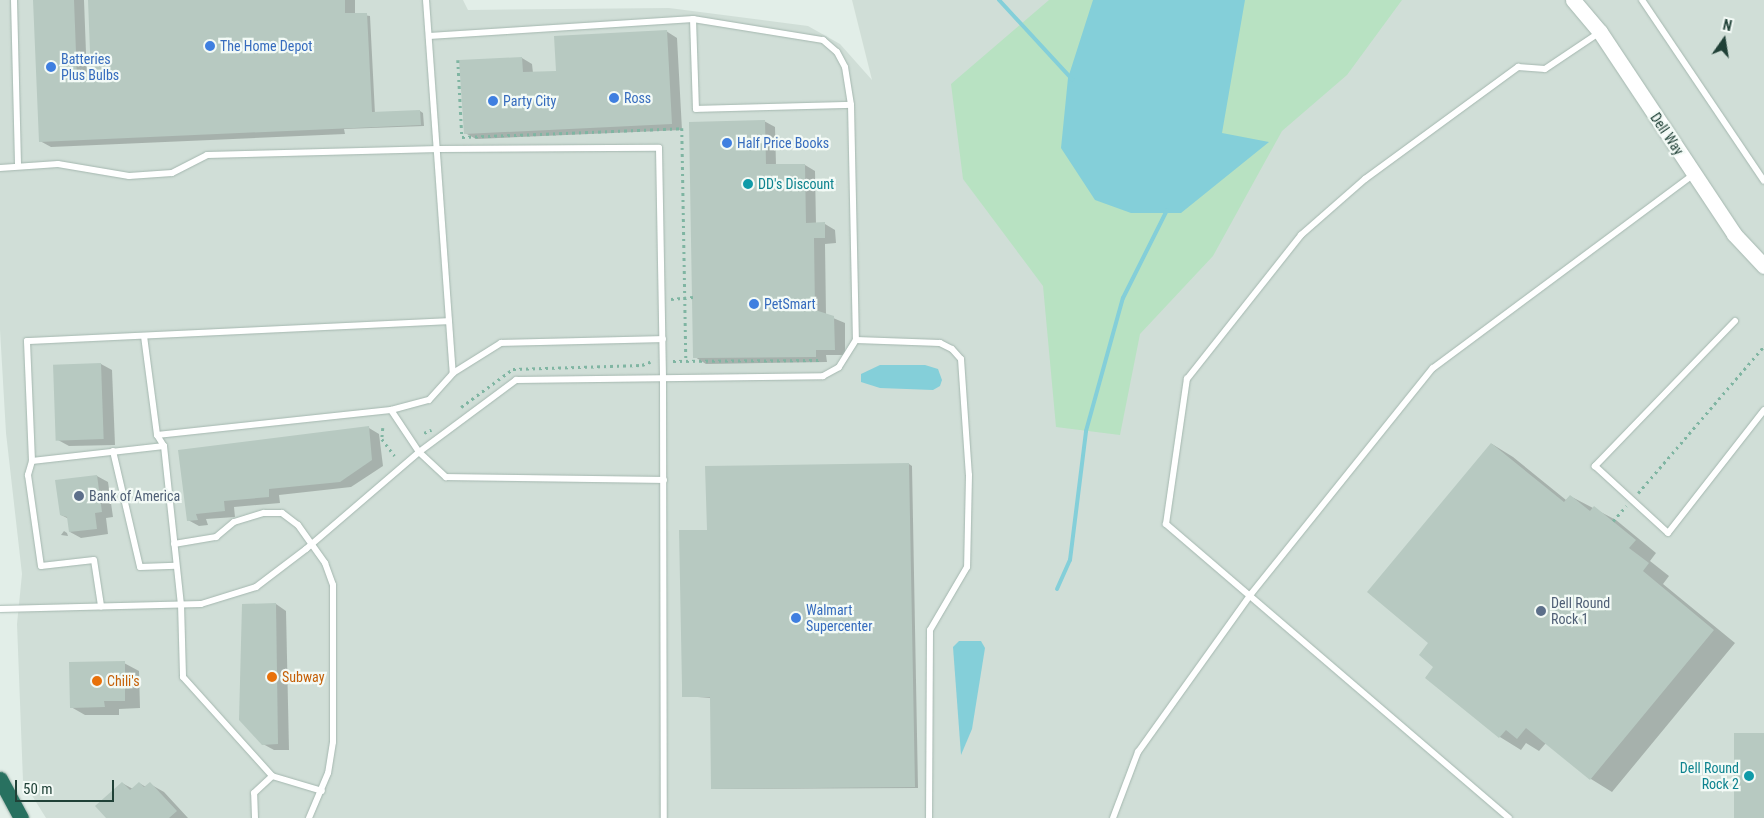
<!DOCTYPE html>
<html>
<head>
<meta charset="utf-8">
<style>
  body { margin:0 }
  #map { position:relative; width:1764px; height:818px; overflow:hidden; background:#e2eee8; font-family:"Roboto Condensed",sans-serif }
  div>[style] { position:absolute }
  .built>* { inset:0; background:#d0ded7 }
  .green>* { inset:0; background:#b8e2c2 }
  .water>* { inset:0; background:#84cfd9 }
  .shadow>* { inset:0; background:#0003 }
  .stream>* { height:4px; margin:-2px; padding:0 2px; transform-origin:2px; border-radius:2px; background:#84cfd9 }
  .building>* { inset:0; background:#b7c9c1; transform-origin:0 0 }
  .path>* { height:2.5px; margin-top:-1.25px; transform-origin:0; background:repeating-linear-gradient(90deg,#7fb5a2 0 2.5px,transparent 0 6.5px) }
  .roads { filter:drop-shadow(0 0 1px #a4b7af) drop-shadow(0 0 1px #a4b7af) }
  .service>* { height:6px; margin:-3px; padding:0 3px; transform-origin:3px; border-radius:3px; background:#fff }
  .tertiary>* { height:15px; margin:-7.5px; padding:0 7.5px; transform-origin:7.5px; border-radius:7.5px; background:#fff }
  .motorway>* { height:15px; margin:-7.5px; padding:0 7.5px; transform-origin:7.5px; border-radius:7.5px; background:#287160 }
  .dots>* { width:14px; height:14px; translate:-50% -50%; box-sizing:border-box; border:2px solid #f3faf6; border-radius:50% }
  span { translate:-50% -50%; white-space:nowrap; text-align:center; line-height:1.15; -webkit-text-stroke:4.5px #f3faf6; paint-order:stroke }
  .shop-label { font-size:14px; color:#366cbe }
  .left { translate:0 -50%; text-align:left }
  .street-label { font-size:14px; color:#204137 }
  .culture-label { font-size:14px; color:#0d838f }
  .right { translate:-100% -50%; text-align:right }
  .service-label { font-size:14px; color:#4e5e75 }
  .food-label { font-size:14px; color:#c56008 }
  .north { position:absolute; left:1699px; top:15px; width:50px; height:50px; -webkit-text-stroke:4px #f3faf6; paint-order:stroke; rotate:13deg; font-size:14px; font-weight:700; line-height:20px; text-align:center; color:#204137 }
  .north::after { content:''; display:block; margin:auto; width:18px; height:22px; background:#204137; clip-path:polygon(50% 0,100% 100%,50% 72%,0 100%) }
  .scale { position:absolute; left:15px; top:780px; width:99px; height:22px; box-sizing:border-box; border:2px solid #204137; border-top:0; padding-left:6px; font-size:15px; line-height:18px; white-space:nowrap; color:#204137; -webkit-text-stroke:4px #f3faf6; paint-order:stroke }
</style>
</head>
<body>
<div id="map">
  <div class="built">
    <div style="clip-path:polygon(0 0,463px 0,468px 10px,669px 8px,808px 26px,840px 44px,872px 80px,852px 0,1764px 0,1764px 818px,46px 818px,23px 781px,17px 624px,22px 574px,6px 433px,0 330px)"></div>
  </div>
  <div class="green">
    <div style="clip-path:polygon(1049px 0,1402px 0,1347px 75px,1282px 131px,1213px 256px,1140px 334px,1120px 435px,1056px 427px,1043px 286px,963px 179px,951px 84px)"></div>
  </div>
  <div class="water">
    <div style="clip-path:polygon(1093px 0,1245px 0,1222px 133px,1269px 142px,1181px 213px,1131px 213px,1095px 200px,1061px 148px,1068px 78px)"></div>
    <div style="clip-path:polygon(880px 365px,925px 365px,938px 369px,942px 380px,940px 386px,933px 390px,880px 388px,861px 382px,861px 374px)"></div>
    <div style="clip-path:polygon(959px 641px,981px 641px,985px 648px,972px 729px,961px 755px,953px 647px)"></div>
  </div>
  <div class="shadow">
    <div style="clip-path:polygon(34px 0,84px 0,87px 79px,92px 78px,89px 0,355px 0,355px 14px,370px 16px,375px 114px,420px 111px,423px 113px,424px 126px,344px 129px,345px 134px,51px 147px,40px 141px)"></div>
    <div style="clip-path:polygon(666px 31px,677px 38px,682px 130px,476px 139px,465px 133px,522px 58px,532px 64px,533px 73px,557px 72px)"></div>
    <div style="clip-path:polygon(764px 121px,775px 127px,776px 165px,805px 165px,815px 171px,816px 224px,825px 224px,835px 230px,836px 243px,825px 244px,826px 315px,845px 323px,845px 355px,826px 355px,827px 362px,706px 364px,695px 357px)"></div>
    <div style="clip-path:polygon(101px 364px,112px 370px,115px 445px,69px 446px,58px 440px)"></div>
    <div style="clip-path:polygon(369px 428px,379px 434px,383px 466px,351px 487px,279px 495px,280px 503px,234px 507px,235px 517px,206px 519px,208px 525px,199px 526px,188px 520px,179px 451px)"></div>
    <div style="clip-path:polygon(1492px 444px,1513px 457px,1566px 500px,1570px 496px,1616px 520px,1656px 553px,1650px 561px,1669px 576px,1663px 584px,1735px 643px,1612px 792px,1591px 779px,1546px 743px,1539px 751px,1526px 743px,1521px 750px,1500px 737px,1426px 677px,1435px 667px,1430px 643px)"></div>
    <div style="clip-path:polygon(909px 464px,912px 466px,918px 788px,713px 789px,711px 698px,684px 696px,708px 531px,707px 467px)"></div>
    <div style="clip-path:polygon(97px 476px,108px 482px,113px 517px,106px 518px,108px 534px,81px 538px,70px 532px,69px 519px,61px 515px,56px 481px)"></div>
    <div style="clip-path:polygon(64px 531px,67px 533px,68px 536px,61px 535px)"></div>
    <div style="clip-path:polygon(276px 604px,286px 611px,289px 750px,274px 750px,263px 744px)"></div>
    <div style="clip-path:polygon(124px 663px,139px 671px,140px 708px,119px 709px,119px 715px,85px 715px,71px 707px)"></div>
    <div style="clip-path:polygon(122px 783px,133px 789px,139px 783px,146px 787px,150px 784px,164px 792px,188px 818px,107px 818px)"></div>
  </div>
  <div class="stream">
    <div style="left:999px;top:0;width:108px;rotate:47.3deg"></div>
    <div style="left:1057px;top:589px;width:32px;rotate:-66deg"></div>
    <div style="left:1070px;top:560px;width:130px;rotate:-82.9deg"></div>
    <div style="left:1086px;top:431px;width:138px;rotate:-74.5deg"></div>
    <div style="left:1123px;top:298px;width:98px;rotate:-63.4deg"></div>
  </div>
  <div class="building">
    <div style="clip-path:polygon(33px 0,74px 0,77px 78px,91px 77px,88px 0,345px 0,345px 13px,367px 13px,372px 112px,420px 110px,421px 125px,39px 142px)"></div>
    <div style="clip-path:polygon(667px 30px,672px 124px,464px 134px,459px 60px,522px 57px,523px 72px,556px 71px,554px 36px)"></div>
    <div style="clip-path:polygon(765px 120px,766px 164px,805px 164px,806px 223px,825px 222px,825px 238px,814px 238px,815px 310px,834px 316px,835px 350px,816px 350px,816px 357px,693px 358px,689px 122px)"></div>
    <div style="left:101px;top:363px;width:76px;height:48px;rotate:88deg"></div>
    <div style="clip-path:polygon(369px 426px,372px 460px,340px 482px,269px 489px,269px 497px,224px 501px,225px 511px,196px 514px,198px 520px,187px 521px,178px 450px)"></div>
    <div style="clip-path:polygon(1491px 443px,1564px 502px,1570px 495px,1590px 511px,1594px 506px,1636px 540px,1629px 548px,1649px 563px,1643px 571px,1714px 630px,1590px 780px,1526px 728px,1517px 739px,1506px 730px,1499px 738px,1425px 678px,1433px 667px,1419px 655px,1428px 643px,1367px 592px)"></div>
    <div style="clip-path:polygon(909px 463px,915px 787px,711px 789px,710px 697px,682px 697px,682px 686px,679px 530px,707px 530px,705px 466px)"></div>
    <div style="clip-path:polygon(97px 475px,102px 512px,95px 513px,97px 529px,69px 532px,67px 517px,60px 515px,55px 480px)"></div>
    <div style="clip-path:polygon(276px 603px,278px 744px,262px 745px,239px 720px,242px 604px)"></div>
    <div style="clip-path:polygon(125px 661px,125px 701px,104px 701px,105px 707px,70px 708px,69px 662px)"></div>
    <div style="left:1764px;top:733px;width:85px;height:30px;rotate:90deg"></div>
    <div style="clip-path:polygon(122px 782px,130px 790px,139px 782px,144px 787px,150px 782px,177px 811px,169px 818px,106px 818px,95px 806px)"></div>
  </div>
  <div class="path">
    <div style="left:458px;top:60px;width:77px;rotate:87deg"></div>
    <div style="left:462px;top:137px;width:220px;rotate:-2.3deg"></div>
    <div style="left:682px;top:128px;width:233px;rotate:89deg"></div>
    <div style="left:671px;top:299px;width:22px;rotate:-5deg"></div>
    <div style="left:673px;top:361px;width:147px;rotate:-0.4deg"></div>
    <div style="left:461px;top:407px;width:64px;rotate:-36.2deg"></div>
    <div style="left:513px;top:369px;width:129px;rotate:-1.8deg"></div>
    <div style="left:642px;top:365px;width:9px;rotate:-21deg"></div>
    <div style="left:383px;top:428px;width:11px;rotate:95deg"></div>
    <div style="left:382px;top:439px;width:21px;rotate:53deg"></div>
    <div style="left:424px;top:433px;width:8px;rotate:-23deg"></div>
    <div style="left:1638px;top:493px;width:194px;rotate:-49.4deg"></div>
    <div style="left:1613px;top:521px;width:20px;rotate:-49deg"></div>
  </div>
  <div class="roads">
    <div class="service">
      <div style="left:14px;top:0;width:166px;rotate:88.6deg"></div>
      <div style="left:426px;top:0;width:374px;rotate:85.9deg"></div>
      <div style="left:1642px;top:0;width:218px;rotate:56deg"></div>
      <div style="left:693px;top:19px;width:90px;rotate:88.1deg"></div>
      <div style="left:696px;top:109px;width:155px;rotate:-1.5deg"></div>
      <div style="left:429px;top:36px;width:265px;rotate:-3.7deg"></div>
      <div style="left:693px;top:19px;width:132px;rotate:9.2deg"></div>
      <div style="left:823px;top:40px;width:18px;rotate:41deg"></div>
      <div style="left:837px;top:52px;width:17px;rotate:62deg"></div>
      <div style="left:845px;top:67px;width:38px;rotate:81deg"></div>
      <div style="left:851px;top:105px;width:235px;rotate:88.8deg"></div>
      <div style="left:0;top:168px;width:58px;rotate:-3.9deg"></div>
      <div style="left:58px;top:164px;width:72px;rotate:9.6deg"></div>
      <div style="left:129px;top:176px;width:43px;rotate:-4deg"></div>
      <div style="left:172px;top:173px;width:39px;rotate:-27deg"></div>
      <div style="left:207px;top:155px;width:232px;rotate:-1.5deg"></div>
      <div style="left:439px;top:149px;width:220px;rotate:-0.3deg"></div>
      <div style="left:659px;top:148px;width:229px;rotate:89deg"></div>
      <div style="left:663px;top:377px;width:441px;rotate:89.9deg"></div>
      <div style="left:1735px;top:321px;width:202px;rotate:134deg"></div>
      <div style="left:1595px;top:466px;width:99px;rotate:42.5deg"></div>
      <div style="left:1668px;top:533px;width:156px;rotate:-52deg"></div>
      <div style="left:144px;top:336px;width:100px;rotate:82.5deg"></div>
      <div style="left:157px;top:435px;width:13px;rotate:58deg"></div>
      <div style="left:164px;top:446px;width:159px;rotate:83.9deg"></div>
      <div style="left:181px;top:604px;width:73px;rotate:88.4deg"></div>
      <div style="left:183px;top:677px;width:133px;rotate:48deg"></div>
      <div style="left:272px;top:776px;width:52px;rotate:16.7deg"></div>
      <div style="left:391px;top:410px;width:39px;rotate:-15deg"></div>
      <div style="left:429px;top:400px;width:36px;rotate:-48deg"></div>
      <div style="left:453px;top:373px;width:57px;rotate:-32deg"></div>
      <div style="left:501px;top:343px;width:162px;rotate:-1.4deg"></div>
      <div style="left:157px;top:435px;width:235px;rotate:-6.1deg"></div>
      <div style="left:391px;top:410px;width:50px;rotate:56.3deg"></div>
      <div style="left:419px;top:452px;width:37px;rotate:43deg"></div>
      <div style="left:446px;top:477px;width:218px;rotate:0.8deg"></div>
      <div style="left:164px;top:446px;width:133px;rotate:173.5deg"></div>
      <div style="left:32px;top:461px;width:120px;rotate:-92.4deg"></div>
      <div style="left:27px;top:341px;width:422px;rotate:-2.7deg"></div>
      <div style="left:113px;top:451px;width:119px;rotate:76.9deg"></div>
      <div style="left:140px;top:567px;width:36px;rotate:-2deg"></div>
      <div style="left:32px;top:461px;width:15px;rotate:106deg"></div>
      <div style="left:28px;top:475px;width:92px;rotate:81.9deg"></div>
      <div style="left:41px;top:566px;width:53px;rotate:-6.5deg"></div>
      <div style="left:94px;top:560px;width:47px;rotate:81.3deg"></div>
      <div style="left:174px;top:544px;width:43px;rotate:-9.5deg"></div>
      <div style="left:216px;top:537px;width:23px;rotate:-40deg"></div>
      <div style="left:234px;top:522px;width:31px;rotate:-17deg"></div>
      <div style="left:264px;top:513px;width:18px"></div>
      <div style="left:282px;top:513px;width:20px;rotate:37deg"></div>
      <div style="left:298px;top:525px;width:47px;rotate:54.6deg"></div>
      <div style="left:325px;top:563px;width:23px;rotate:70deg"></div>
      <div style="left:333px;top:585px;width:157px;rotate:90deg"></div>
      <div style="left:333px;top:742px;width:31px;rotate:99deg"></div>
      <div style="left:328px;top:773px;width:49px;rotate:112.9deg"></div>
      <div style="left:0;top:609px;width:201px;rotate:-1.4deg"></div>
      <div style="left:201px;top:604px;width:58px;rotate:-17.2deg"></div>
      <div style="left:256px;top:587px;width:63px;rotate:-37.2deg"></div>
      <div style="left:306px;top:549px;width:149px;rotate:-40.6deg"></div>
      <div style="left:419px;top:452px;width:121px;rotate:-36.6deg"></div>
      <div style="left:516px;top:380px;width:307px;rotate:-0.7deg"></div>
      <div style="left:823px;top:376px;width:18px;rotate:-29deg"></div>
      <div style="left:839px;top:367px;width:32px;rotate:-58deg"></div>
      <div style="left:856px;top:340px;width:84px;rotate:2deg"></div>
      <div style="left:940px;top:343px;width:13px;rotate:27deg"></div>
      <div style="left:952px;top:349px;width:13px;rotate:48deg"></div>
      <div style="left:961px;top:359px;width:116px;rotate:86.1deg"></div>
      <div style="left:969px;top:475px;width:92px;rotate:91.2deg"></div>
      <div style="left:967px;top:567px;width:73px;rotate:120.4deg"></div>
      <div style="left:930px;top:630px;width:188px;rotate:90.3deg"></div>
      <div style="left:255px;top:818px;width:25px;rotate:-92deg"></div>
      <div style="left:254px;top:793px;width:25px;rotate:-43deg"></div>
      <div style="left:1113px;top:818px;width:71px;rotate:-69.3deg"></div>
      <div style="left:1138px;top:752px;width:194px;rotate:-54.4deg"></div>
      <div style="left:1251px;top:594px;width:290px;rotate:-51.2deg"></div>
      <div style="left:1433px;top:368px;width:325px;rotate:-36.6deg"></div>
      <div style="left:1509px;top:818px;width:452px;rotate:-139.4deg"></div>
      <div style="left:1166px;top:524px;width:147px;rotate:-81.8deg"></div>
      <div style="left:1187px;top:379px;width:184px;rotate:-51.6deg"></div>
      <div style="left:1301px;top:235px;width:85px;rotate:-41.2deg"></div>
      <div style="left:1365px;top:179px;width:190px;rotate:-36.2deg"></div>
      <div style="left:1518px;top:67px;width:27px;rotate:4deg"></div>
      <div style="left:1545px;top:69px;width:66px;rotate:-33.9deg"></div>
    </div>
    <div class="tertiary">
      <div style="left:1573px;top:0;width:42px;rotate:49.8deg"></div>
      <div style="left:1600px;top:32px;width:242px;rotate:56.4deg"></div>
      <div style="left:1734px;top:234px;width:44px;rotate:46.8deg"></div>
    </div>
    <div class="motorway">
      <div style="left:0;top:779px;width:44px;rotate:61.7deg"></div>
    </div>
  </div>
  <div class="dots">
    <div style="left:210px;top:46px;background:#3f7fe0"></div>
    <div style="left:51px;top:67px;background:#3f7fe0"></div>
    <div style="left:614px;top:98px;background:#3f7fe0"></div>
    <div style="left:493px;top:101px;background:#3f7fe0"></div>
    <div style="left:727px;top:143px;background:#3f7fe0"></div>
    <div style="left:748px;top:184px;background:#0f9aa8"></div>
    <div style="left:754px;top:304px;background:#3f7fe0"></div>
    <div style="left:79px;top:496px;background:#5c6f8a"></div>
    <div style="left:1541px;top:611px;background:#5c6f8a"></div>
    <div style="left:796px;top:618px;background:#3f7fe0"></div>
    <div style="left:272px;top:677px;background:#e8710a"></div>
    <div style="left:97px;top:681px;background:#e8710a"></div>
    <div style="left:1749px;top:776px;background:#0f9aa8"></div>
  </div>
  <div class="shop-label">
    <span class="left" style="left:220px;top:46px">The Home Depot</span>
    <span class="left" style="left:61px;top:67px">Batteries<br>Plus Bulbs</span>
    <span class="left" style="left:624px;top:98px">Ross</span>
    <span class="left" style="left:503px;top:101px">Party City</span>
    <span class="left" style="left:737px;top:143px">Half Price Books</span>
    <span class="left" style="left:764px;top:304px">PetSmart</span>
    <span class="left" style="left:806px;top:618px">Walmart<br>Supercenter</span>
  </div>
  <div class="street-label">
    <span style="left:1667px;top:134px;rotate:56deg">Dell Way</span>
  </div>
  <div class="culture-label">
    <span class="left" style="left:758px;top:184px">DD's Discount</span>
    <span class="right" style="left:1739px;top:776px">Dell Round<br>Rock 2</span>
  </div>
  <div class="service-label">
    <span class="left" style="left:89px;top:496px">Bank of America</span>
    <span class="left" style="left:1551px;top:611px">Dell Round<br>Rock 1</span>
  </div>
  <div class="food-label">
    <span class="left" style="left:282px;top:677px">Subway</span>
    <span class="left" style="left:107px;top:681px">Chili's</span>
  </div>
  <div class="north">N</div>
  <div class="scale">50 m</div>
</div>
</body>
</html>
